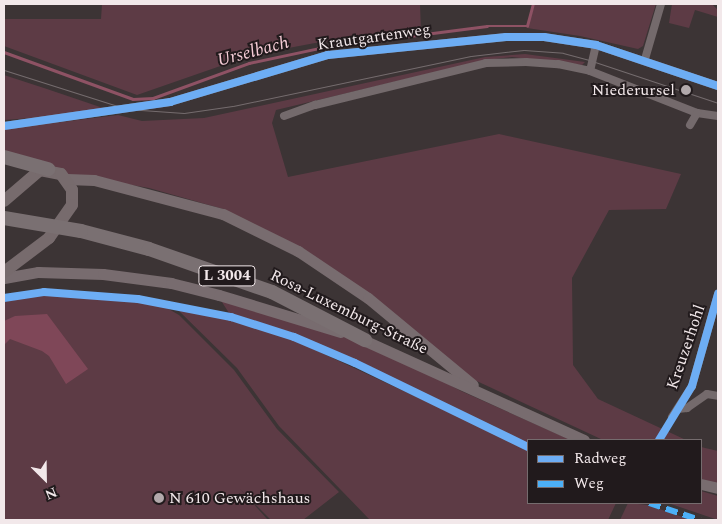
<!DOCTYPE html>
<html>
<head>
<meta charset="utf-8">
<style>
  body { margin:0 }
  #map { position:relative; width:722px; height:524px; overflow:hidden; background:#3c3435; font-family:Spectral,serif }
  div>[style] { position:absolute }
  .green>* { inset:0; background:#5d3b45 }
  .forest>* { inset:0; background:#7f4758 }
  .stream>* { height:2.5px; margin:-1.25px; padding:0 1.25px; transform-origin:1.25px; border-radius:1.25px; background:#8e5264 }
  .street>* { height:8px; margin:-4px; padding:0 4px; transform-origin:4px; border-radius:4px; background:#746a6c }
  .secondary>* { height:11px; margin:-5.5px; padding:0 5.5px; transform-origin:5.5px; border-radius:5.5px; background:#786c6f }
  .primary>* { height:12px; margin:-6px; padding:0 6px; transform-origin:6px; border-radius:6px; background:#776b6d }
  .highway>* { height:14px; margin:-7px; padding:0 7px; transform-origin:7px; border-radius:7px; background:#7a7072 }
  .tram>* { height:1px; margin:-0.5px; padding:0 0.5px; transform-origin:0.5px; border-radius:0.5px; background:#756c6e }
  .highway-bridge>* { height:14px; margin:-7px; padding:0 7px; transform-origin:7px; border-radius:7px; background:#7a7072 }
  .quiet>* { height:6px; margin-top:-3px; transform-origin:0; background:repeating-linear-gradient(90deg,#4cb0f7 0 12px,transparent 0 18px) }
  .cycleway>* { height:8px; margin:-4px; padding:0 4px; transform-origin:4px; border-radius:4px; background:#6dadf4 }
  .dots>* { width:14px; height:14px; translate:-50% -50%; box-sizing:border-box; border:2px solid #211a1c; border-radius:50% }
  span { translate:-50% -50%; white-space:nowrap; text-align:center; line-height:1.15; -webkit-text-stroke:4px #211a1c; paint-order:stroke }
  .shield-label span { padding:1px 4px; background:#211a1c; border:1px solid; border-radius:4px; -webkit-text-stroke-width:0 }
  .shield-label { font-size:15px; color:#f2e8ea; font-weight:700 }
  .street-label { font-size:16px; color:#f2e8ea }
  .poi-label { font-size:16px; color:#f2e8ea }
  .right { translate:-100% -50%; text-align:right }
  .left { translate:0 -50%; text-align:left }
  .water-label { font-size:18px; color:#f6cdd7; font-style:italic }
  .frame { position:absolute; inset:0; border:5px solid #f2e8ea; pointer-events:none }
  .legend { position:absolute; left:527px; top:439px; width:175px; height:65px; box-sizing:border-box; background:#211a1c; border:1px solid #756c6e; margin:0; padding:6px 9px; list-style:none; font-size:15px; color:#f2e8ea }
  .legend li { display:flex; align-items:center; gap:10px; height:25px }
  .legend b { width:25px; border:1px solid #756c6e }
  .north { position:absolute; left:20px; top:454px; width:50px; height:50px; -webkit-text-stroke:4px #211a1c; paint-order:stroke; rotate:157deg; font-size:14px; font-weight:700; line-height:20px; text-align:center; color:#f2e8ea }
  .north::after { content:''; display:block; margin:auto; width:18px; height:22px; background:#f2e8ea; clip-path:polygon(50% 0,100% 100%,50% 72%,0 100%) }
</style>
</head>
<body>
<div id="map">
  <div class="green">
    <div style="clip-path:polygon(102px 4px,420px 4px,421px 31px,315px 43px,252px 55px,137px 95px,4px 46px,4px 19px,101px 19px)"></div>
    <div style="clip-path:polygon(535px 4px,656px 4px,643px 46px,638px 49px,580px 36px,527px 28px)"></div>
    <div style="clip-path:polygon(672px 4px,712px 4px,718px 10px,718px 17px,695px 10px,689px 28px,669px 23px)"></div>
    <div style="clip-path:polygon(525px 54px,585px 62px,582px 65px,512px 57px,486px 60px,276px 110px,272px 123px,288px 177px,499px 134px,681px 174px,666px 209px,609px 210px,572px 278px,573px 365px,598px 399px,686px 440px,603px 440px,468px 377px,368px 298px,223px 209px,149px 188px,67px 174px,4px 151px,4px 129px,118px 115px,142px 121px,204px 118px,485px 57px)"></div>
    <div style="clip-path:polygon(4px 75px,47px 89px,103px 108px,45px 117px,4px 120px)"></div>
    <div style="clip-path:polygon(44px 294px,138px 300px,160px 304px,179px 315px,234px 370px,277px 429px,339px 492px,303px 520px,271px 520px,240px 489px,268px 520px,4px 520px,4px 302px)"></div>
    <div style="clip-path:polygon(220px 299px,365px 340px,461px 391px,571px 440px,528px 440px,528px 444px,356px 362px,293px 335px,229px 313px)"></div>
    <div style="clip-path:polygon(178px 310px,231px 318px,296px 341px,528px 449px,528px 503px,616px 503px,608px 520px,370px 520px,279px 426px,237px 368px)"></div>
    <div style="clip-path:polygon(701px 447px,718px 451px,718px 484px,701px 479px)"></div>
    <div style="clip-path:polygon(701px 491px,718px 496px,718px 520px,668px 503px,701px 503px)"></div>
    <div style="clip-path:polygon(628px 503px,648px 505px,691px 520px,620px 520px)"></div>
  </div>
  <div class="forest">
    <div style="clip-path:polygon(47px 314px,88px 369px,66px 384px,49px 356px,42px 351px,10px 339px,4px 345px,4px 321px,15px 316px)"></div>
  </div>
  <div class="stream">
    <div style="left:4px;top:52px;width:137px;rotate:20deg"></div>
    <div style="left:133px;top:99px;width:20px;rotate:-3deg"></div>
    <div style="left:153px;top:98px;width:102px;rotate:-20deg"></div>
    <div style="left:249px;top:63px;width:77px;rotate:-12deg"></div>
    <div style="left:324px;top:47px;width:164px;rotate:-7.3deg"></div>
    <div style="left:487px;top:26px;width:40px"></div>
    <div style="left:527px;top:26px;width:23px;rotate:-75deg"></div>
  </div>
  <div class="street">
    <div style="left:645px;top:59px;width:57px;rotate:-73.8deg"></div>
    <div style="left:590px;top:71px;width:27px;rotate:-77deg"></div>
    <div style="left:284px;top:116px;width:33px;rotate:-20deg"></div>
    <div style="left:315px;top:105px;width:176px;rotate:-13.8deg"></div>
    <div style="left:486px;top:63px;width:40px;rotate:-1.4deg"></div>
    <div style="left:526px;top:62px;width:32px;rotate:4deg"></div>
    <div style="left:558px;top:64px;width:33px;rotate:12deg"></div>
    <div style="left:590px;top:71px;width:115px;rotate:21.4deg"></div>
    <div style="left:697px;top:113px;width:21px;rotate:8deg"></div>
    <div style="left:690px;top:125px;width:14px;rotate:-60deg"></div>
    <div style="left:4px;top:126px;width:168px;rotate:-8.2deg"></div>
    <div style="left:170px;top:102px;width:165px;rotate:-16.6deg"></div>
    <div style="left:328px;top:55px;width:179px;rotate:-5.8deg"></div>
    <div style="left:506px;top:37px;width:38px"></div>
    <div style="left:544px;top:37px;width:53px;rotate:8.7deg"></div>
    <div style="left:596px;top:45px;width:129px;rotate:18.6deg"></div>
    <div style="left:678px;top:409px;width:9px;rotate:-6deg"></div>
    <div style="left:687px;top:408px;width:24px;rotate:-35deg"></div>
    <div style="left:707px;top:394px;width:11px;rotate:10deg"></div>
    <div style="left:672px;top:417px;width:37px;rotate:-57deg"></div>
    <div style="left:692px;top:386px;width:96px;rotate:-74.2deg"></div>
  </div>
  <div class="secondary">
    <div style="left:67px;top:179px;width:27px;rotate:2deg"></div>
    <div style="left:94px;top:180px;width:133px;rotate:14.8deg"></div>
    <div style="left:223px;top:214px;width:84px;rotate:26.3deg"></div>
    <div style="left:298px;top:251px;width:84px;rotate:33.9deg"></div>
    <div style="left:368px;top:298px;width:136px;rotate:39.6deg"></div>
    <div style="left:4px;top:278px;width:35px;rotate:-10deg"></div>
    <div style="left:38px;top:272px;width:65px;rotate:1.8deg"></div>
    <div style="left:103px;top:274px;width:69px;rotate:7.5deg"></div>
    <div style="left:171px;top:283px;width:49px;rotate:14deg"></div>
    <div style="left:219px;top:295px;width:127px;rotate:16.9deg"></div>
    <div style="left:359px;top:338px;width:247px;rotate:24.4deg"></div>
    <div style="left:701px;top:484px;width:17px;rotate:13deg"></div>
  </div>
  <div class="primary">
    <div style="left:4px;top:201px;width:48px;rotate:-40.7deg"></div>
    <div style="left:40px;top:170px;width:21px;rotate:11deg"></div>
    <div style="left:61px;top:174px;width:19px;rotate:55deg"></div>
    <div style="left:72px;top:190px;width:15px;rotate:90deg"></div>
    <div style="left:72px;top:205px;width:40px;rotate:124.9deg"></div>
    <div style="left:49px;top:238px;width:56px;rotate:142.9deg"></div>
  </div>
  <div class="highway">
    <div style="left:4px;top:157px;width:46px;rotate:15.3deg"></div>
    <div style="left:81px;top:231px;width:70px;rotate:14.8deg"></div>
    <div style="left:149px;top:249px;width:130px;rotate:19.3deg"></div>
    <div style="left:272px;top:292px;width:105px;rotate:27.3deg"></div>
  </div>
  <div class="tram">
    <div style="left:4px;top:70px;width:129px;rotate:17.6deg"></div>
    <div style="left:127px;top:109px;width:57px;rotate:4deg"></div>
    <div style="left:184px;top:113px;width:49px;rotate:-8.1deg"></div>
    <div style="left:233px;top:106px;width:243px;rotate:-11.9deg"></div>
    <div style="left:471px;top:56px;width:53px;rotate:-6.5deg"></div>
    <div style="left:524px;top:50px;width:39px;rotate:4deg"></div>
    <div style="left:563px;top:53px;width:30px;rotate:15deg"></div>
    <div style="left:592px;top:61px;width:133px;rotate:18.4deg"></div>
  </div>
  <div class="highway-bridge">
    <div style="left:4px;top:218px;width:78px;rotate:9.6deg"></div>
  </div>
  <div class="quiet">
    <div style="left:649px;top:503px;width:54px;rotate:18.4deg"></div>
  </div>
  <div class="cycleway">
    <div style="left:4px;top:126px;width:168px;rotate:-8.2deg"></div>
    <div style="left:170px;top:102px;width:165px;rotate:-16.6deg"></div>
    <div style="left:328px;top:55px;width:179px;rotate:-5.8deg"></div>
    <div style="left:506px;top:37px;width:38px"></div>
    <div style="left:544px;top:37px;width:53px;rotate:8.7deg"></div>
    <div style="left:596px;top:45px;width:129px;rotate:18.6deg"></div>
    <div style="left:4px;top:298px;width:40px;rotate:-8.5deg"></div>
    <div style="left:44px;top:292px;width:94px;rotate:4.3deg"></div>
    <div style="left:138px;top:299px;width:95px;rotate:11deg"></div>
    <div style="left:231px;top:317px;width:66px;rotate:17.6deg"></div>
    <div style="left:294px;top:337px;width:66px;rotate:23.1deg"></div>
    <div style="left:355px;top:363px;width:192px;rotate:25.9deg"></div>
    <div style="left:659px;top:440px;width:63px;rotate:-58.6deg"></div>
    <div style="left:692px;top:386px;width:96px;rotate:-74.2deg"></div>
  </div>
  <div class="dots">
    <div style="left:686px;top:90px;background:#b2a9ab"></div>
    <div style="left:159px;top:498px;background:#b2a9ab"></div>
  </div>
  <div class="shield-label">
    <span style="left:227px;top:276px">L 3004</span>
  </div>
  <div class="street-label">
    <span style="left:374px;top:37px;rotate:-8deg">Krautgartenweg</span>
    <span style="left:349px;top:312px;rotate:26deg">Rosa-Luxemburg-Straße</span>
    <span style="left:686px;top:347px;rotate:-71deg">Kreuzerhohl</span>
  </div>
  <div class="poi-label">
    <span class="right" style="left:675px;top:90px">Niederursel</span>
    <span class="left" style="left:169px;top:498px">N 610 Gewächshaus</span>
  </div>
  <div class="water-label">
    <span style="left:253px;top:52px;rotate:-15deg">Urselbach</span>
  </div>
  <div class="frame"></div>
  <ul class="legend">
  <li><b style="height:6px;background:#6dadf4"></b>Radweg</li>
  <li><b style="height:6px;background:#4cb0f7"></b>Weg</li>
  </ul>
  <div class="north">N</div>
</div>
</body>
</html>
